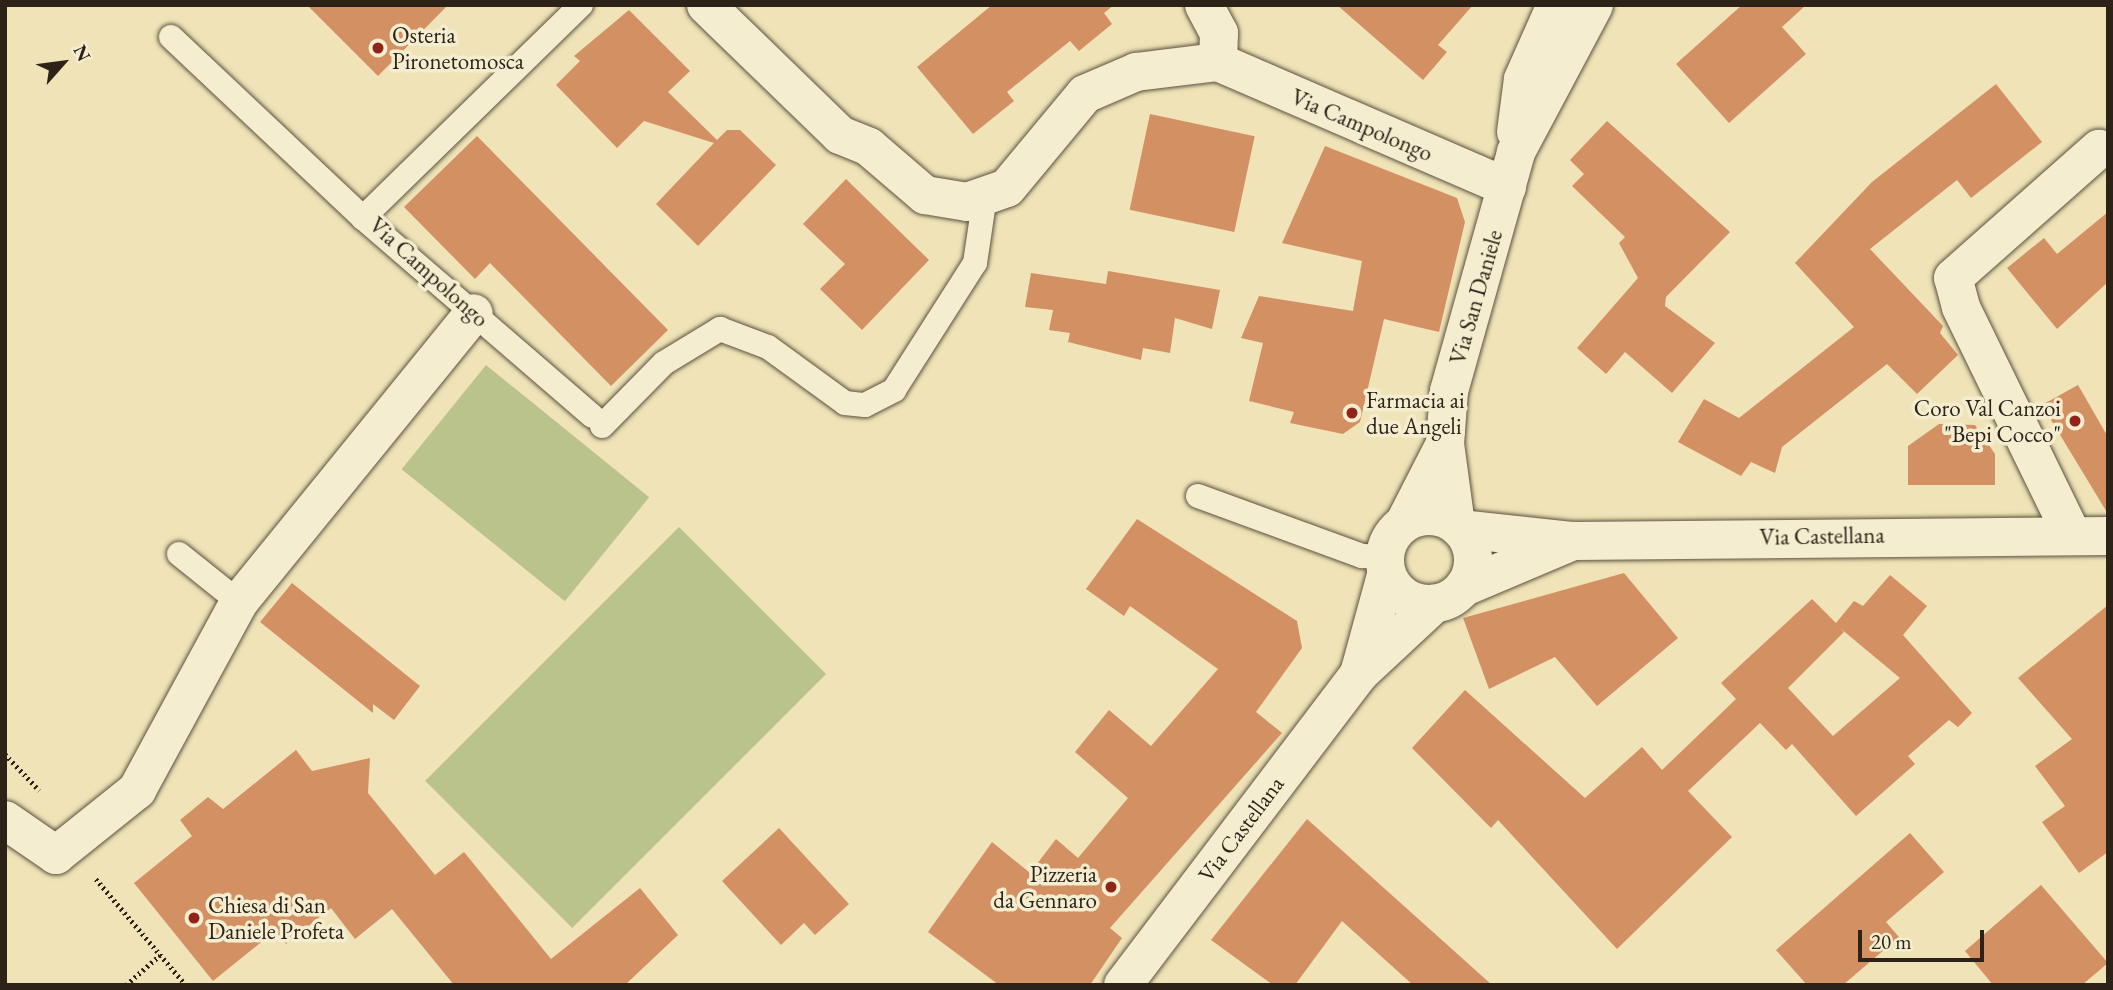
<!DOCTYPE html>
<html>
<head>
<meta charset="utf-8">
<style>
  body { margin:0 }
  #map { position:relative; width:2113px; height:990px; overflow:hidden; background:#efe3b7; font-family:"EB Garamond",serif }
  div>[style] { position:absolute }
  .green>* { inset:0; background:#bbc38d; transform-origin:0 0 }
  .building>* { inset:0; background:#d39063; transform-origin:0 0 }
  .path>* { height:4.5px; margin-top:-2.25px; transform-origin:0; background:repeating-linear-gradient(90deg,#2c2217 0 2px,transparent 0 5.5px) }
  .roads { filter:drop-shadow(0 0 2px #5d523f) drop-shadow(0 0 2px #5d523f) }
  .service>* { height:24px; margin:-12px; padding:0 12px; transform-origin:12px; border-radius:12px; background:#f5edd0 }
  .minor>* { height:38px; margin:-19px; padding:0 19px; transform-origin:19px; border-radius:19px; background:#f5edd0 }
  .tertiary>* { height:38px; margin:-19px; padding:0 19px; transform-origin:19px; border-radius:19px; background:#f5edd0 }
  .tertiary>.ring { margin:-19px; padding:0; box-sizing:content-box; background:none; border:38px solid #f5edd0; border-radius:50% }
  .dots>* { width:19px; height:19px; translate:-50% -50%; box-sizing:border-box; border:4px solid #f5edd0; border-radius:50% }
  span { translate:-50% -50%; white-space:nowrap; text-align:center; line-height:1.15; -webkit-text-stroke:7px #f5edd0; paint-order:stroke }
  .poi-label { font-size:23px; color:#2c2217 }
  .left { translate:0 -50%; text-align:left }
  .right { translate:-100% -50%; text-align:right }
  .street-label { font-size:23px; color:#2c2217 }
  .frame { position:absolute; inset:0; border:7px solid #2c2217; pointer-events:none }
  .north { position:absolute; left:28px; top:28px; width:70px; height:70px; -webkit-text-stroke:5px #f5edd0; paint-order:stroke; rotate:62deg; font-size:19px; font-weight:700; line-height:28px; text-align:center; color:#2c2217 }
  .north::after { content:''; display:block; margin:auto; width:24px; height:32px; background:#2c2217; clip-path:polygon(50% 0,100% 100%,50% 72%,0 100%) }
  .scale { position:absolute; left:1858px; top:930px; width:126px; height:32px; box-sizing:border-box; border:4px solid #2c2217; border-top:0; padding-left:9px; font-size:21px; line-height:24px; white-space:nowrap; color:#2c2217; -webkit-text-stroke:5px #f5edd0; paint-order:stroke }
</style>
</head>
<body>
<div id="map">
  <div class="green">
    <div style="left:486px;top:365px;width:210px;height:134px;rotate:39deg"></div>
    <div style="left:679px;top:527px;width:208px;height:359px;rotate:45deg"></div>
  </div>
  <div class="building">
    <div style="clip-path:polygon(307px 5px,448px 5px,378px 76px)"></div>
    <div style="clip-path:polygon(992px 5px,1114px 5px,1104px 13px,1112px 24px,1079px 51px,1070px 41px,1007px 92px,1014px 101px,973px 134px,917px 67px)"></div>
    <div style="clip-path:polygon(1337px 5px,1473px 5px,1438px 45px,1447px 52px,1423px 80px)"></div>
    <div style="clip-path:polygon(1742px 5px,1806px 5px,1782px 27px,1806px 54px,1729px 123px,1676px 64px)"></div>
    <div style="clip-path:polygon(629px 10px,690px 71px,668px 92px,717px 140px,727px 130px,740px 130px,776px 165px,698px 246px,656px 204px,714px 143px,644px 121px,617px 148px,556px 85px,580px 61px,574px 56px)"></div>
    <div style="clip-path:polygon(1996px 84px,2042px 142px,1971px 198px,1957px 180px,1870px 249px,1943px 326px,1940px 333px,1958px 355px,1917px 394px,1887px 364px,1782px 447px,1775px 473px,1751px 462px,1741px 476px,1678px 442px,1704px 399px,1739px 418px,1854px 327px,1795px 263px,1872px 182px)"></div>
    <div style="left:1150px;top:114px;width:107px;height:98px;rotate:12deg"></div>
    <div style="clip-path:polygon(1607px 121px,1730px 232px,1666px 297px,1665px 306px,1715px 343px,1672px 393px,1625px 352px,1606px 374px,1577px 348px,1638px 278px,1619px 243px,1625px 237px,1572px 186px,1584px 174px,1570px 160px)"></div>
    <div style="clip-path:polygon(477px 136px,668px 330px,611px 386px,490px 263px,475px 279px,404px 207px)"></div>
    <div style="clip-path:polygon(1325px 146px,1457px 198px,1465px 222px,1439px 332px,1384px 319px,1360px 422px,1343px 434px,1290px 423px,1294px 412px,1249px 401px,1263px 343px,1241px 338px,1259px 296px,1353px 311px,1362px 261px,1282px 243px)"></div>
    <div style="clip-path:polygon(846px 179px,929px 260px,862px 330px,820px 289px,845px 264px,803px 224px)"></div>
    <div style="clip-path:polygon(2108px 212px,2108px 282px,2057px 329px,2007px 268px,2044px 238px,2057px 254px)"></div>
    <div style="clip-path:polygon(1108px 271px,1220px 290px,1212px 329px,1175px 318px,1170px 353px,1143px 348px,1141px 360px,1068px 342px,1070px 333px,1049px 330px,1053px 310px,1025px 307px,1031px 273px,1106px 284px)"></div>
    <div style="clip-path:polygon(2078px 385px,2108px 437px,2108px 514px,2042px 405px)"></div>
    <div style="clip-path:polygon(1939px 424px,1975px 425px,1995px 454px,1995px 485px,1908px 485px,1908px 446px)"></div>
    <div style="clip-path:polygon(1137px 519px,1297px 621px,1302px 648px,1256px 712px,1282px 733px,1110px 928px,1122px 938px,1090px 985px,999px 985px,928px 932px,992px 842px,1030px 873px,1056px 839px,1078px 858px,1128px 798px,1075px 752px,1109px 710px,1151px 746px,1218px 669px,1130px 606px,1124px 616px,1086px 589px)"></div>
    <div style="clip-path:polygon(1624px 573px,1678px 638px,1597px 706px,1555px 657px,1489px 689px,1463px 618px)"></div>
    <div style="clip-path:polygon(evenodd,1890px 575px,1927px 606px,1903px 635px,1972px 713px,1958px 727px,1949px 720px,1908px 756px,1915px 764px,1856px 816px,1792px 744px,1786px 750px,1760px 723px,1688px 791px,1732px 837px,1617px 949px,1498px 820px,1491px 828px,1412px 748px,1465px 690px,1585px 798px,1642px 747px,1662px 770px,1736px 699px,1721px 683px,1812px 599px,1836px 623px,1854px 601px,1863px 606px,1890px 575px,1840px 628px,1900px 678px,1833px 736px,1788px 688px,1844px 632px,1840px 628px)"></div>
    <div style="clip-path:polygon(292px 583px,420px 686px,394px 720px,373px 704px,373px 713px,260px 622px)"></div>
    <div style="clip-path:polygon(2108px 605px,2108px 852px,2079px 873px,2042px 822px,2065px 806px,2035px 766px,2072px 739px,2018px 678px)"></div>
    <div style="clip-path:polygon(296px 750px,312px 771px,370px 758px,368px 793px,435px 875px,464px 852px,551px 959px,640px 888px,678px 935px,625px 985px,454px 985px,392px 909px,355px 939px,331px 908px,286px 944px,275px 931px,213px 981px,134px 883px,192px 836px,180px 820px,208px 797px,223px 809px)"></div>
    <div style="clip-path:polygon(1307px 819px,1492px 985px,1413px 985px,1342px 921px,1295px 985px,1273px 985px,1211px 940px)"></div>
    <div style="clip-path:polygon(779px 828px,849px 904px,815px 935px,804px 923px,781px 945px,722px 881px)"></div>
    <div style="clip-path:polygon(1910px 833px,1944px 872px,1886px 922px,1899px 937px,1843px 985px,1807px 985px,1776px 950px)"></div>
    <div style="clip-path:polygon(2041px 885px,2108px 963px,2082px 985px,1993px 985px,1965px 951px)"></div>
  </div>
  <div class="path">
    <div style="left:5px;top:754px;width:50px;rotate:46.6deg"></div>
    <div style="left:96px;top:879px;width:139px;rotate:49.7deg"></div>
    <div style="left:126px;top:985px;width:45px;rotate:-41.4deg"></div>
  </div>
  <div class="roads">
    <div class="service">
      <div style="left:581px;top:5px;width:305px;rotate:135.7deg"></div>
      <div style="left:363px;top:218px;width:303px;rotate:40.8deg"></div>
      <div style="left:171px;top:37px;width:264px;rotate:43.3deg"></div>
      <div style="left:602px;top:426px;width:88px;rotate:-45.5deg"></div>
      <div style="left:664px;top:363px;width:66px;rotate:-31.3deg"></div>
      <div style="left:720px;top:329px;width:51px;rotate:20.6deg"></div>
      <div style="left:768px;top:347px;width:95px;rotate:36deg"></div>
      <div style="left:845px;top:403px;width:20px;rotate:6deg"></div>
      <div style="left:865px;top:405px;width:33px;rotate:-27deg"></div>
      <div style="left:894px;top:390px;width:151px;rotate:-57.5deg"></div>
      <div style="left:975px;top:263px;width:68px;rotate:-81.5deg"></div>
      <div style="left:1198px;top:496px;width:175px;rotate:20.1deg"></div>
      <div style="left:1362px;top:556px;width:23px;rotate:2deg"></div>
      <div style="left:179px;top:554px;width:77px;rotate:38.7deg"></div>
    </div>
    <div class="minor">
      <div style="left:706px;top:5px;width:187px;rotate:44.1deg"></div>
      <div style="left:840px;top:135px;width:31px;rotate:22deg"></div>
      <div style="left:869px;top:147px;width:74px;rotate:40.6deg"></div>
      <div style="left:925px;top:195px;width:43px;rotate:9.5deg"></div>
      <div style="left:967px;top:202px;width:42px;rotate:-19.3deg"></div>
      <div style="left:1007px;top:188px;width:122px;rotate:-50.3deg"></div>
      <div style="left:1085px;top:94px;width:56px;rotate:-23.3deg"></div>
      <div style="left:1136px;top:72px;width:83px;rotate:-7deg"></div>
      <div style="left:1218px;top:62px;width:315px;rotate:23.4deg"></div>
      <div style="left:1204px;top:5px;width:32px;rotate:62deg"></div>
      <div style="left:1219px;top:33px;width:29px;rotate:92deg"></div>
      <div style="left:2072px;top:535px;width:254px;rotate:-116deg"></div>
      <div style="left:1961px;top:307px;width:30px;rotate:-105deg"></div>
      <div style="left:1953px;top:278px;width:195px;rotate:-41.5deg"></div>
      <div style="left:5px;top:820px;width:62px;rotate:34.5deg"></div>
      <div style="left:56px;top:855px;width:104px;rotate:-38.7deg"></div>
      <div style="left:137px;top:790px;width:214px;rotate:-61.5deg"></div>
      <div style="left:239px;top:602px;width:372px;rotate:-50.9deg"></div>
    </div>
    <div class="tertiary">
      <div style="left:1516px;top:132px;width:53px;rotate:-82.5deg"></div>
      <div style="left:1523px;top:79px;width:81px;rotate:-66deg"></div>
      <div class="ring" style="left:1385px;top:516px;width:50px;height:50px"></div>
      <div style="left:1405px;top:522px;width:88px;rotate:-62.9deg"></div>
      <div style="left:1456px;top:525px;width:82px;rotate:-97.7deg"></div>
      <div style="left:1445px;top:444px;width:53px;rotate:-85.7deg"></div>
      <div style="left:1449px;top:391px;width:248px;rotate:-74.3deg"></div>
      <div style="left:1516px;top:152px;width:166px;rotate:-62deg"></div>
      <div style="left:1460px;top:529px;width:114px;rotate:6.1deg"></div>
      <div style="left:1573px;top:541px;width:535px;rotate:-0.54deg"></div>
      <div style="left:1464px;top:587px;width:118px;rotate:-22.9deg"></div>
      <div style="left:1359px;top:674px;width:103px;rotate:-74.7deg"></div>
      <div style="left:1123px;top:985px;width:390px;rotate:-52.8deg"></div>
      <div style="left:1359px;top:674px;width:103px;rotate:-43deg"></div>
    </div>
  </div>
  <div class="dots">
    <div style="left:378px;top:48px;background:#8f2418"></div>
    <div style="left:1352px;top:413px;background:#8f2418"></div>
    <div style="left:2075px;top:421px;background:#8f2418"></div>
    <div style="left:1111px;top:887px;background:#8f2418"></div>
    <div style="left:194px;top:918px;background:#8f2418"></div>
  </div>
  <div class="poi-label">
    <span class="left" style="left:392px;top:48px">Osteria<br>Pironetomosca</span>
    <span class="left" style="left:1366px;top:413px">Farmacia ai<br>due Angeli</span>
    <span class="right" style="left:2061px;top:421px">Coro Val Canzoi<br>"Bepi Cocco"</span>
    <span class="right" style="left:1097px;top:887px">Pizzeria<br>da Gennaro</span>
    <span class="left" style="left:208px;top:918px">Chiesa di San<br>Daniele Profeta</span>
  </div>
  <div class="street-label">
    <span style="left:1362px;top:125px;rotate:23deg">Via Campolongo</span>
    <span style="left:429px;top:272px;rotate:42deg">Via Campolongo</span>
    <span style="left:1476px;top:297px;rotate:-74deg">Via San Daniele</span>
    <span style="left:1822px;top:536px;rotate:-1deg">Via Castellana</span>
    <span style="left:1241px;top:829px;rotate:-53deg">Via Castellana</span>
  </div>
  <div class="frame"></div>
  <div class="north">N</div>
  <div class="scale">20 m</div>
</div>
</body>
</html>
